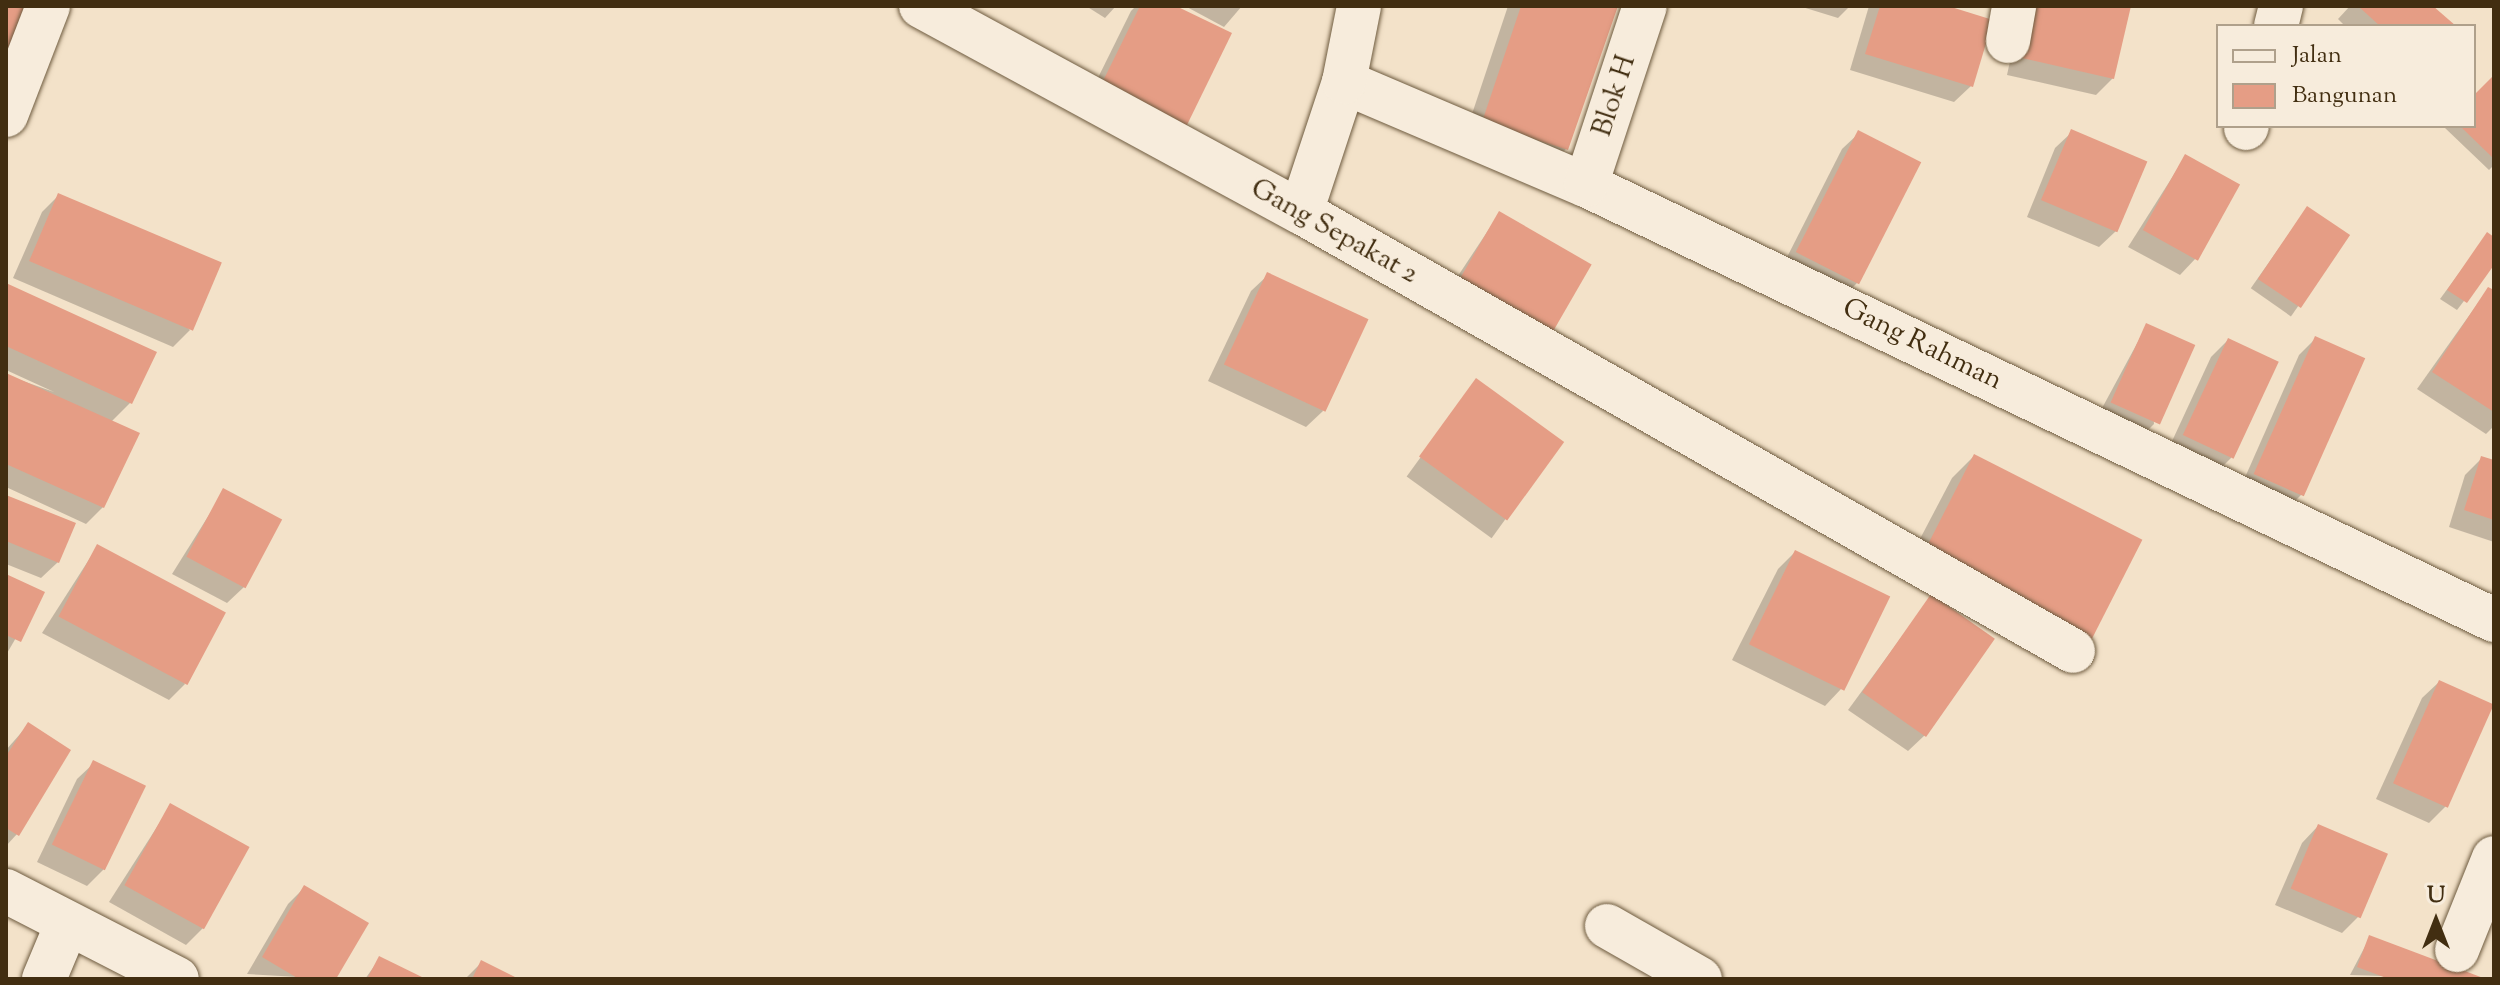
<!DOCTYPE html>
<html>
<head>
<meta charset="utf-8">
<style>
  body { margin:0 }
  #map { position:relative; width:2500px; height:985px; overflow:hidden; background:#f3e2c9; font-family:"Sorts Mill Goudy",serif }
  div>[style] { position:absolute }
  .shadow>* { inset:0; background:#0003; transform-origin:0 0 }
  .building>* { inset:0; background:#e59d85; transform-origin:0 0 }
  .roads { filter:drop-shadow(0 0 2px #6e5b3f) drop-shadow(0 0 2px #6e5b3f) }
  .minor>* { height:44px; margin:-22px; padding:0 22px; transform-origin:22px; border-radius:22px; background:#f7ecdc }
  span { translate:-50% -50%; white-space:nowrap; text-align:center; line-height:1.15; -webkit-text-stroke:6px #f7ecdc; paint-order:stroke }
  .street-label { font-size:28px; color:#422e11 }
  .frame { position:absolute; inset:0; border:8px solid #422e11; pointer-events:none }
  .legend { position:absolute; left:2216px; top:24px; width:260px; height:104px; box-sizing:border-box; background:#f7ecdc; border:2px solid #afa08b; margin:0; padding:10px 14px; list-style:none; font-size:24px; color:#422e11 }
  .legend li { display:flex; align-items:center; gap:16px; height:40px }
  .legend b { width:40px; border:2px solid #afa08b }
  .north { position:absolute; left:2396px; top:881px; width:80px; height:80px; -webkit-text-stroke:6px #f7ecdc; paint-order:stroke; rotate:0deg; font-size:22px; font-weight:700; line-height:32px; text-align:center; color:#422e11 }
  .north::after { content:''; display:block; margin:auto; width:28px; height:36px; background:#422e11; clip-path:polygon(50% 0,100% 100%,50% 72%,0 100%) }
</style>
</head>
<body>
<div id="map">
  <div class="shadow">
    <div style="clip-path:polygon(1086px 6px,1116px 6px,1105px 18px)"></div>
    <div style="clip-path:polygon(1136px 6px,1172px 6px,1085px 104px,1131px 11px)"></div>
    <div style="clip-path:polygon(1185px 6px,1242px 6px,1224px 27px)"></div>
    <div style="clip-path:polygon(1508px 6px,1615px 6px,1566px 149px,1544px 171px,1462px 144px)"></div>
    <div style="clip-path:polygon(1799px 6px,1850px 6px,1838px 18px)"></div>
    <div style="clip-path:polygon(1869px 6px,1942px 6px,1971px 86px,1954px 102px,1850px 70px)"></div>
    <div style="clip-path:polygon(2022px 6px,2129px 6px,2113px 78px,2096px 95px,2007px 75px)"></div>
    <div style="clip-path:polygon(2350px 6px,2430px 6px,2453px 26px,2345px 26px,2338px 19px)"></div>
    <div style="clip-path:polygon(2494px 77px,2494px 165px,2489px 170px,2445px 128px,2474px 126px,2474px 98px)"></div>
    <div style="clip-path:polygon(2072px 132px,2116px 231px,2099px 247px,2027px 217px,2055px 148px)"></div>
    <div style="clip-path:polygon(1859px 133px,1858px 282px,1841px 299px,1781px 269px,1842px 149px)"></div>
    <div style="clip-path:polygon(2185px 157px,2196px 258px,2180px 275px,2128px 247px)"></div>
    <div style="clip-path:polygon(59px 195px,190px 330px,173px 347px,13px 278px,42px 212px)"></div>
    <div style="left:2307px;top:208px;width:49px;height:98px;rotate:35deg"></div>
    <div style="clip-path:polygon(1499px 214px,1589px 265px,1444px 297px)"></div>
    <div style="clip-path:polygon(2487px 235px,2494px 262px,2457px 310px,2440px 299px)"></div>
    <div style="clip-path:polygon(1268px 275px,1323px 411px,1306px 427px,1208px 381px,1251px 291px)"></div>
    <div style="clip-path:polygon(6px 287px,155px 353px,130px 403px,111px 422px,103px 507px,86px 524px,6px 487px,6px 375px,54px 392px,6px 370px)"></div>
    <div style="clip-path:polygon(2488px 289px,2494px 426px,2486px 434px,2417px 389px)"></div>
    <div style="clip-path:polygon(2147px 325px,2154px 424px,2146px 432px,2101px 410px)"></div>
    <div style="clip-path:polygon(2316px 338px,2301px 495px,2284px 512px,2239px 491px,2299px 355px)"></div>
    <div style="clip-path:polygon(2228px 340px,2231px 458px,2215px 474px,2167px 452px,2211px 357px)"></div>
    <div style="left:1476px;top:381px;width:105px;height:118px;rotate:36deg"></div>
    <div style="clip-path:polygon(1974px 456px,2139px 541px,1901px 575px,1952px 478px)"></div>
    <div style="clip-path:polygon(2482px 458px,2494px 462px,2494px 542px,2449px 527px,2465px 475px)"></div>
    <div style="clip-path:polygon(224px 491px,244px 587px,227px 603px,172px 574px)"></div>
    <div style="clip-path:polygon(6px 497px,58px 562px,41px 578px,6px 564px)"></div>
    <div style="clip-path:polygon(97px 547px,185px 684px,169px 700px,42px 633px)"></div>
    <div style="clip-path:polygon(1795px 552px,1887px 597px,1841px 689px,1825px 706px,1732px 660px,1778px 569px)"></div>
    <div style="clip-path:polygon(6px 576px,42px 593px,6px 655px)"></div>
    <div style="clip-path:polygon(1931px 597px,1925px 735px,1908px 751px,1848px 710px)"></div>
    <div style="clip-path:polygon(2439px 682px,2446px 806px,2429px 823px,2376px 799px,2422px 698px)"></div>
    <div style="clip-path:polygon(28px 725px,17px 834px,6px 846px,6px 750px)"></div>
    <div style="clip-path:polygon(94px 763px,104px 869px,87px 886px,37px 862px,77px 779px)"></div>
    <div style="clip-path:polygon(171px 805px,203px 928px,186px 945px,109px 902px)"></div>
    <div style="clip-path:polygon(2318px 826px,2359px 916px,2342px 933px,2275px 905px,2302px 843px)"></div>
    <div style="clip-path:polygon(305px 887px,334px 979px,247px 974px,288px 904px)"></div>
    <div style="clip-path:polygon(2370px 937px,2481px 979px,2350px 975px)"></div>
    <div style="clip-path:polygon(380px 958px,422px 979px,365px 979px)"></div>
    <div style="clip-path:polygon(482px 962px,514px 979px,465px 979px)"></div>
  </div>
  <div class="building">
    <div style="clip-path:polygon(6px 6px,30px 6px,6px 62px)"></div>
    <div style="clip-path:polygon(1140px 6px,1176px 6px,1232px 33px,1185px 129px,1100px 87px)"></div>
    <div style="clip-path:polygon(1521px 6px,1618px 6px,1568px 150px,1482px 122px)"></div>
    <div style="clip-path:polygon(1880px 6px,1948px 6px,1993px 20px,1973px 87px,1865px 54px)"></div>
    <div style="clip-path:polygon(2034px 6px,2131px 6px,2114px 79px,2022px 58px)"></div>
    <div style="clip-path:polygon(2358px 6px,2433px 6px,2456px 26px,2380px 26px)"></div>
    <div style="clip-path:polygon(2494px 75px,2494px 159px,2460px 126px,2474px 126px,2474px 95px)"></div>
    <div style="left:2071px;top:129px;width:83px;height:77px;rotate:23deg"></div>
    <div style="left:1858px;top:130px;width:71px;height:137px;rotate:27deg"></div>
    <div style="left:2185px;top:154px;width:63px;height:87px;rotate:29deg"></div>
    <div style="left:58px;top:193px;width:178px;height:74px;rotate:23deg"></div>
    <div style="left:2307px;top:206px;width:52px;height:88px;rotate:34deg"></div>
    <div style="left:1499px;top:211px;width:107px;height:80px;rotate:30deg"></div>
    <div style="clip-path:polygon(2487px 232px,2494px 237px,2494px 265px,2467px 303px,2447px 290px)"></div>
    <div style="left:1267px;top:272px;width:112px;height:102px;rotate:25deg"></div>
    <div style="clip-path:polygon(6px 283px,157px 352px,132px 404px,6px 346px)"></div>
    <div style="clip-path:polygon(2488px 287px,2494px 290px,2494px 412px,2432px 372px)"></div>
    <div style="left:2146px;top:323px;width:54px;height:87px;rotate:24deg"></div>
    <div style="left:2315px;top:336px;width:55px;height:151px;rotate:24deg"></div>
    <div style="left:2228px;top:338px;width:56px;height:107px;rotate:25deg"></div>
    <div style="clip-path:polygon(6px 373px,140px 433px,104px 508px,6px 464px)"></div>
    <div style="left:1476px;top:378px;width:109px;height:97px;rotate:36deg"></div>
    <div style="left:1974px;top:454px;width:189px;height:112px;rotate:27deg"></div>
    <div style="clip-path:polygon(2481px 456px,2494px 460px,2494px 520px,2464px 510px)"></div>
    <div style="left:223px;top:488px;width:67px;height:78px;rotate:28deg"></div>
    <div style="clip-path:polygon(6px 495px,76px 523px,59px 563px,6px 541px)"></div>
    <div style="left:97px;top:544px;width:146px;height:82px;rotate:28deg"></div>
    <div style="left:1795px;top:550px;width:106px;height:105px;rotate:26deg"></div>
    <div style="clip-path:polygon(6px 574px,45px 592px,21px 642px,6px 635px)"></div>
    <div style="left:1931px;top:594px;width:78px;height:120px;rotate:35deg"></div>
    <div style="left:2439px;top:680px;width:60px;height:113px;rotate:24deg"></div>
    <div style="clip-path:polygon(28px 722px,71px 750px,19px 836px,6px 828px,6px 756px)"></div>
    <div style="left:93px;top:760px;width:59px;height:94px;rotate:26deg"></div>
    <div style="left:170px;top:803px;width:91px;height:94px;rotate:29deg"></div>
    <div style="left:2318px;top:824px;width:76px;height:70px;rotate:23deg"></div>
    <div style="clip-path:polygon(304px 885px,369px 923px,336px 979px,299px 979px,262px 957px)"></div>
    <div style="clip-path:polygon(2369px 935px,2486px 979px,2389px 979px,2357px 967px)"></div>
    <div style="clip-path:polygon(379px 956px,426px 979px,367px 979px)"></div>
    <div style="clip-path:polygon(481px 960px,519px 979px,472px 979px)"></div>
  </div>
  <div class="roads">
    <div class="minor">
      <div style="left:921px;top:6px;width:432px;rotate:28.5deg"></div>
      <div style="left:1301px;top:212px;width:888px;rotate:29.62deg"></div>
      <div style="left:2276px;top:26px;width:21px;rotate:-76deg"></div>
      <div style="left:2008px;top:41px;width:36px;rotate:-80deg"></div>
      <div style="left:1344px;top:82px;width:263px;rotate:23.1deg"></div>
      <div style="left:1586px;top:185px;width:1007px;rotate:25.6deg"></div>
      <div style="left:6px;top:115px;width:117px;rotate:-68.9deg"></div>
      <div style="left:2246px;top:128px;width:2px;rotate:-63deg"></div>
      <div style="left:1586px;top:185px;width:188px;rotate:-71.8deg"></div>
      <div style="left:1301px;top:212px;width:137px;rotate:-71.7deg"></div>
      <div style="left:1344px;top:82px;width:77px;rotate:-78.8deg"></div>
      <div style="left:6px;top:891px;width:192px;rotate:27.2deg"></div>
      <div style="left:1607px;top:926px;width:107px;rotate:29.7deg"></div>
      <div style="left:2457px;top:950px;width:99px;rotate:-68.1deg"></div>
      <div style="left:44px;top:979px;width:60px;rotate:-67.3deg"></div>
    </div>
  </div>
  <div class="street-label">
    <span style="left:1615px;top:96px;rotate:-72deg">Blok H</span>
    <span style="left:1334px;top:232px;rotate:29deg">Gang Sepakat 2</span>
    <span style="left:1922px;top:345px;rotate:26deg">Gang Rahman</span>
  </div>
  <div class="frame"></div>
  <ul class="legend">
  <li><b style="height:10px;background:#f7ecdc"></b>Jalan</li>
  <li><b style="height:22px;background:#e59d85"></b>Bangunan</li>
  </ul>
  <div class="north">U</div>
</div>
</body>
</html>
